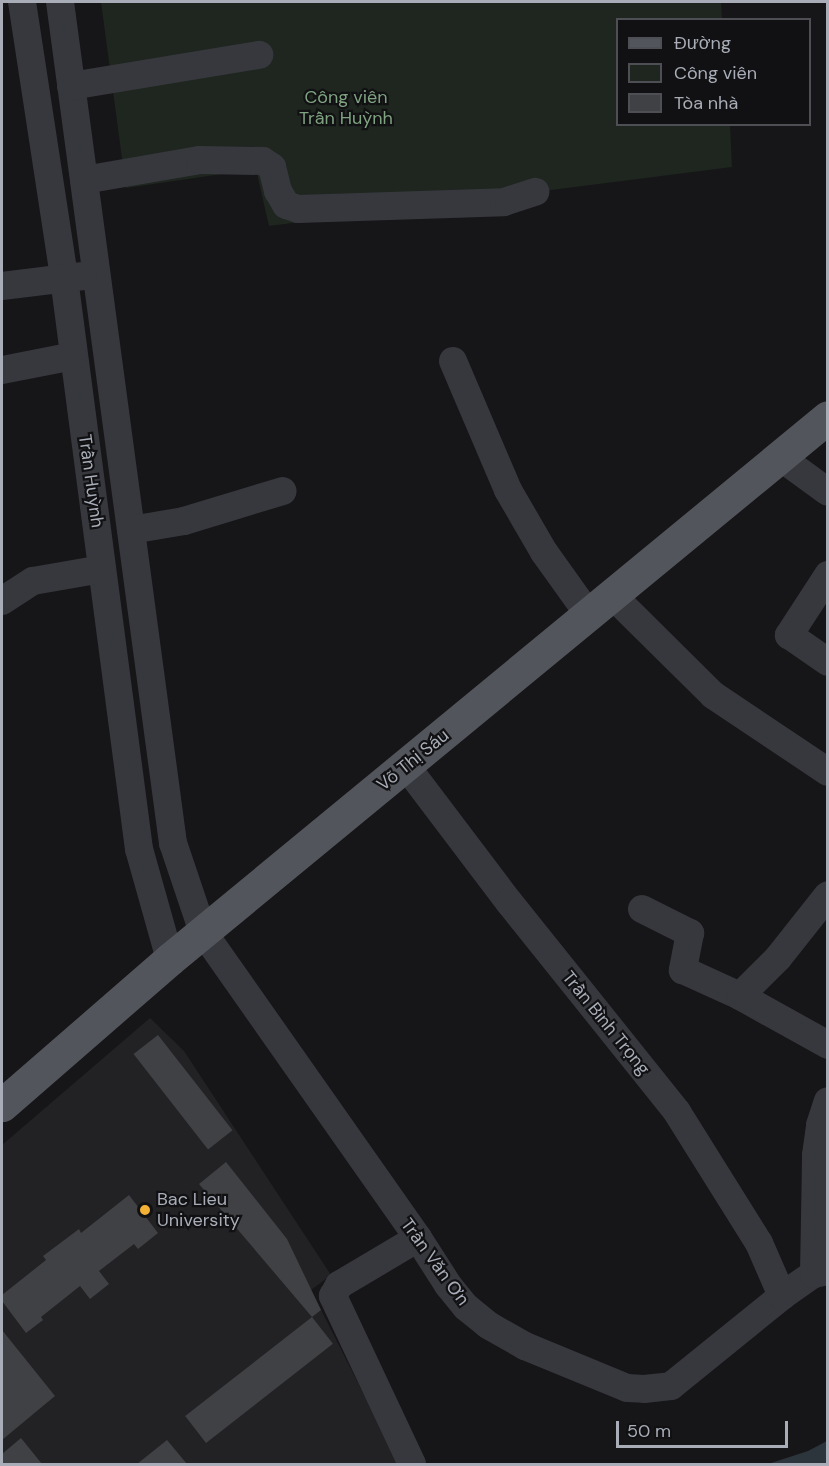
<!DOCTYPE html>
<html>
<head>
<meta charset="utf-8">
<style>
  body { margin:0 }
  #map { position:relative; width:829px; height:1466px; overflow:hidden; background:#161618; font-family:"DM Sans",sans-serif }
  div>[style] { position:absolute }
  .built>* { inset:0; background:#222225 }
  .green>* { inset:0; background:#1e261f }
  .water>* { inset:0; background:#2c353c }
  .building>* { inset:0; background:#404145; transform-origin:0 0 }
  .minor>* { height:28px; margin:-14px; padding:0 14px; transform-origin:14px; border-radius:14px; background:#37383d }
  .major>* { height:33px; margin:-16.5px; padding:0 16.5px; transform-origin:16.5px; border-radius:16.5px; background:#53555c }
  .dots>* { width:16px; height:16px; translate:-50% -50%; box-sizing:border-box; border:3px solid #111113; border-radius:50% }
  span { translate:-50% -50%; white-space:nowrap; text-align:center; line-height:1.15; -webkit-text-stroke:4.5px #111113; paint-order:stroke }
  .park-label { font-size:18px; color:#7fa381 }
  .street-label { font-size:18px; color:#a8adb8 }
  .poi-label { font-size:18px; color:#a8adb8 }
  .left { translate:0 -50%; text-align:left }
  .frame { position:absolute; inset:0; border:3px solid #a8adb8; pointer-events:none }
  .legend { position:absolute; left:616px; top:18px; width:195px; height:108px; box-sizing:border-box; background:#111113; border:2px solid #4d4f55; margin:0; padding:8px 10px; list-style:none; font-size:18px; color:#a8adb8 }
  .legend li { display:flex; align-items:center; gap:12px; height:30px }
  .legend b { width:30px; border:2px solid #4d4f55 }
  .scale { position:absolute; left:616px; top:1421px; width:172px; height:27px; box-sizing:border-box; border:3px solid #a8adb8; border-top:0; padding-left:8px; font-size:18px; line-height:21px; white-space:nowrap; color:#a8adb8; -webkit-text-stroke:4px #111113; paint-order:stroke }
</style>
</head>
<body>
<div id="map">
  <div class="built">
    <div style="clip-path:polygon(150px 1018px,184px 1051px,331px 1275px,311px 1290px,399px 1464px,2px 1464px,2px 1145px)"></div>
  </div>
  <div class="green">
    <div style="clip-path:polygon(101px 2px,721px 2px,722px 19px,618px 20px,618px 124px,730px 125px,732px 167px,269px 226px,256px 169px,126px 188px)"></div>
  </div>
  <div class="water">
    <div style="clip-path:polygon(827px 1441px,827px 1464px,768px 1464px,808px 1451px)"></div>
  </div>
  <div class="building">
    <div style="left:158px;top:1035px;width:121px;height:31px;rotate:52deg"></div>
    <div style="clip-path:polygon(226px 1162px,287px 1239px,321px 1310px,312px 1317px,199px 1184px)"></div>
    <div style="clip-path:polygon(129px 1195px,158px 1233px,138px 1249px,134px 1244px,99px 1271px,109px 1284px,90px 1299px,80px 1286px,41px 1317px,43px 1320px,26px 1333px,2px 1301px,2px 1295px,46px 1260px,43px 1256px,79px 1229px,81px 1233px)"></div>
    <div style="left:312px;top:1317px;width:34px;height:161px;rotate:52deg"></div>
    <div style="clip-path:polygon(2px 1330px,55px 1396px,2px 1440px)"></div>
    <div style="clip-path:polygon(21px 1438px,42px 1464px,2px 1464px,2px 1454px)"></div>
    <div style="clip-path:polygon(167px 1440px,187px 1464px,137px 1464px)"></div>
  </div>
  <div class="minor">
    <div style="left:22px;top:2px;width:279px;rotate:81.3deg"></div>
    <div style="left:64px;top:278px;width:576px;rotate:82.52deg"></div>
    <div style="left:139px;top:849px;width:114px;rotate:74.3deg"></div>
    <div style="left:60px;top:2px;width:849px;rotate:82.35deg"></div>
    <div style="left:173px;top:843px;width:94px;rotate:71.4deg"></div>
    <div style="left:203px;top:932px;width:374px;rotate:54.9deg"></div>
    <div style="left:418px;top:1238px;width:56px;rotate:57.4deg"></div>
    <div style="left:448px;top:1285px;width:28px;rotate:51deg"></div>
    <div style="left:466px;top:1307px;width:28px;rotate:39deg"></div>
    <div style="left:488px;top:1325px;width:43px;rotate:29.6deg"></div>
    <div style="left:525px;top:1346px;width:110px;rotate:22.4deg"></div>
    <div style="left:627px;top:1388px;width:17px;rotate:3deg"></div>
    <div style="left:644px;top:1389px;width:27px;rotate:-6deg"></div>
    <div style="left:671px;top:1386px;width:143px;rotate:-39deg"></div>
    <div style="left:782px;top:1296px;width:39px;rotate:-35deg"></div>
    <div style="left:814px;top:1274px;width:14px;rotate:-12deg"></div>
    <div style="left:71px;top:86px;width:191px;rotate:-9.4deg"></div>
    <div style="left:84px;top:180px;width:118px;rotate:-9.8deg"></div>
    <div style="left:200px;top:160px;width:63px;rotate:0.9deg"></div>
    <div style="left:263px;top:161px;width:11px;rotate:34deg"></div>
    <div style="left:272px;top:167px;width:25px;rotate:76deg"></div>
    <div style="left:278px;top:191px;width:16px;rotate:60deg"></div>
    <div style="left:286px;top:205px;width:13px;rotate:18deg"></div>
    <div style="left:298px;top:209px;width:206px;rotate:-1.9deg"></div>
    <div style="left:504px;top:202px;width:33px;rotate:-18deg"></div>
    <div style="left:2px;top:286px;width:82px;rotate:-7deg"></div>
    <div style="left:453px;top:361px;width:140px;rotate:66.9deg"></div>
    <div style="left:508px;top:490px;width:72px;rotate:59.9deg"></div>
    <div style="left:544px;top:552px;width:77px;rotate:54.5deg"></div>
    <div style="left:2px;top:370px;width:73px;rotate:-11deg"></div>
    <div style="left:780px;top:457px;width:59px;rotate:36.1deg"></div>
    <div style="left:131px;top:530px;width:54px;rotate:-9.6deg"></div>
    <div style="left:184px;top:521px;width:103px;rotate:-16.9deg"></div>
    <div style="left:828px;top:575px;width:72px;rotate:123deg"></div>
    <div style="left:789px;top:635px;width:47px;rotate:34.7deg"></div>
    <div style="left:612px;top:595px;width:142px;rotate:44.7deg"></div>
    <div style="left:713px;top:695px;width:138px;rotate:33.8deg"></div>
    <div style="left:2px;top:601px;width:37px;rotate:-33deg"></div>
    <div style="left:33px;top:581px;width:70px;rotate:-9.9deg"></div>
    <div style="left:406px;top:766px;width:171px;rotate:52.9deg"></div>
    <div style="left:509px;top:902px;width:269px;rotate:51.3deg"></div>
    <div style="left:677px;top:1112px;width:155px;rotate:58deg"></div>
    <div style="left:759px;top:1243px;width:58px;rotate:66.5deg"></div>
    <div style="left:642px;top:909px;width:54px;rotate:26.6deg"></div>
    <div style="left:690px;top:933px;width:38px;rotate:101deg"></div>
    <div style="left:683px;top:970px;width:63px;rotate:24.5deg"></div>
    <div style="left:740px;top:996px;width:101px;rotate:29.1deg"></div>
    <div style="left:740px;top:996px;width:54px;rotate:-45deg"></div>
    <div style="left:778px;top:958px;width:80px;rotate:-51.6deg"></div>
    <div style="left:814px;top:1274px;width:119px;rotate:-89deg"></div>
    <div style="left:816px;top:1155px;width:30px;rotate:-82deg"></div>
    <div style="left:820px;top:1125px;width:25px;rotate:-72deg"></div>
    <div style="left:412px;top:1464px;width:186px;rotate:-115.2deg"></div>
    <div style="left:333px;top:1296px;width:13px;rotate:-61deg"></div>
    <div style="left:339px;top:1285px;width:92px;rotate:-30.7deg"></div>
  </div>
  <div class="major">
    <div style="left:2px;top:1105px;width:223px;rotate:-41deg"></div>
    <div style="left:170px;top:959px;width:852px;rotate:-39.48deg"></div>
  </div>
  <div class="dots">
    <div style="left:145px;top:1210px;background:#f2b134"></div>
  </div>
  <div class="park-label">
    <span style="left:346px;top:108px">Công viên<br>Trần Huỳnh</span>
  </div>
  <div class="street-label">
    <span style="left:91px;top:481px;rotate:82deg">Trần Huỳnh</span>
    <span style="left:413px;top:760px;rotate:-39deg">Võ Thị Sáu</span>
    <span style="left:606px;top:1023px;rotate:51deg">Trần Bình Trọng</span>
    <span style="left:435px;top:1262px;rotate:54deg">Trần Văn Ơn</span>
  </div>
  <div class="poi-label">
    <span class="left" style="left:157px;top:1210px">Bac Lieu<br>University</span>
  </div>
  <div class="frame"></div>
  <ul class="legend">
  <li><b style="height:8px;background:#53555c"></b>Đường</li>
  <li><b style="height:16px;background:#1e261f"></b>Công viên</li>
  <li><b style="height:16px;background:#404145"></b>Tòa nhà</li>
  </ul>
  <div class="scale">50 m</div>
</div>
</body>
</html>
